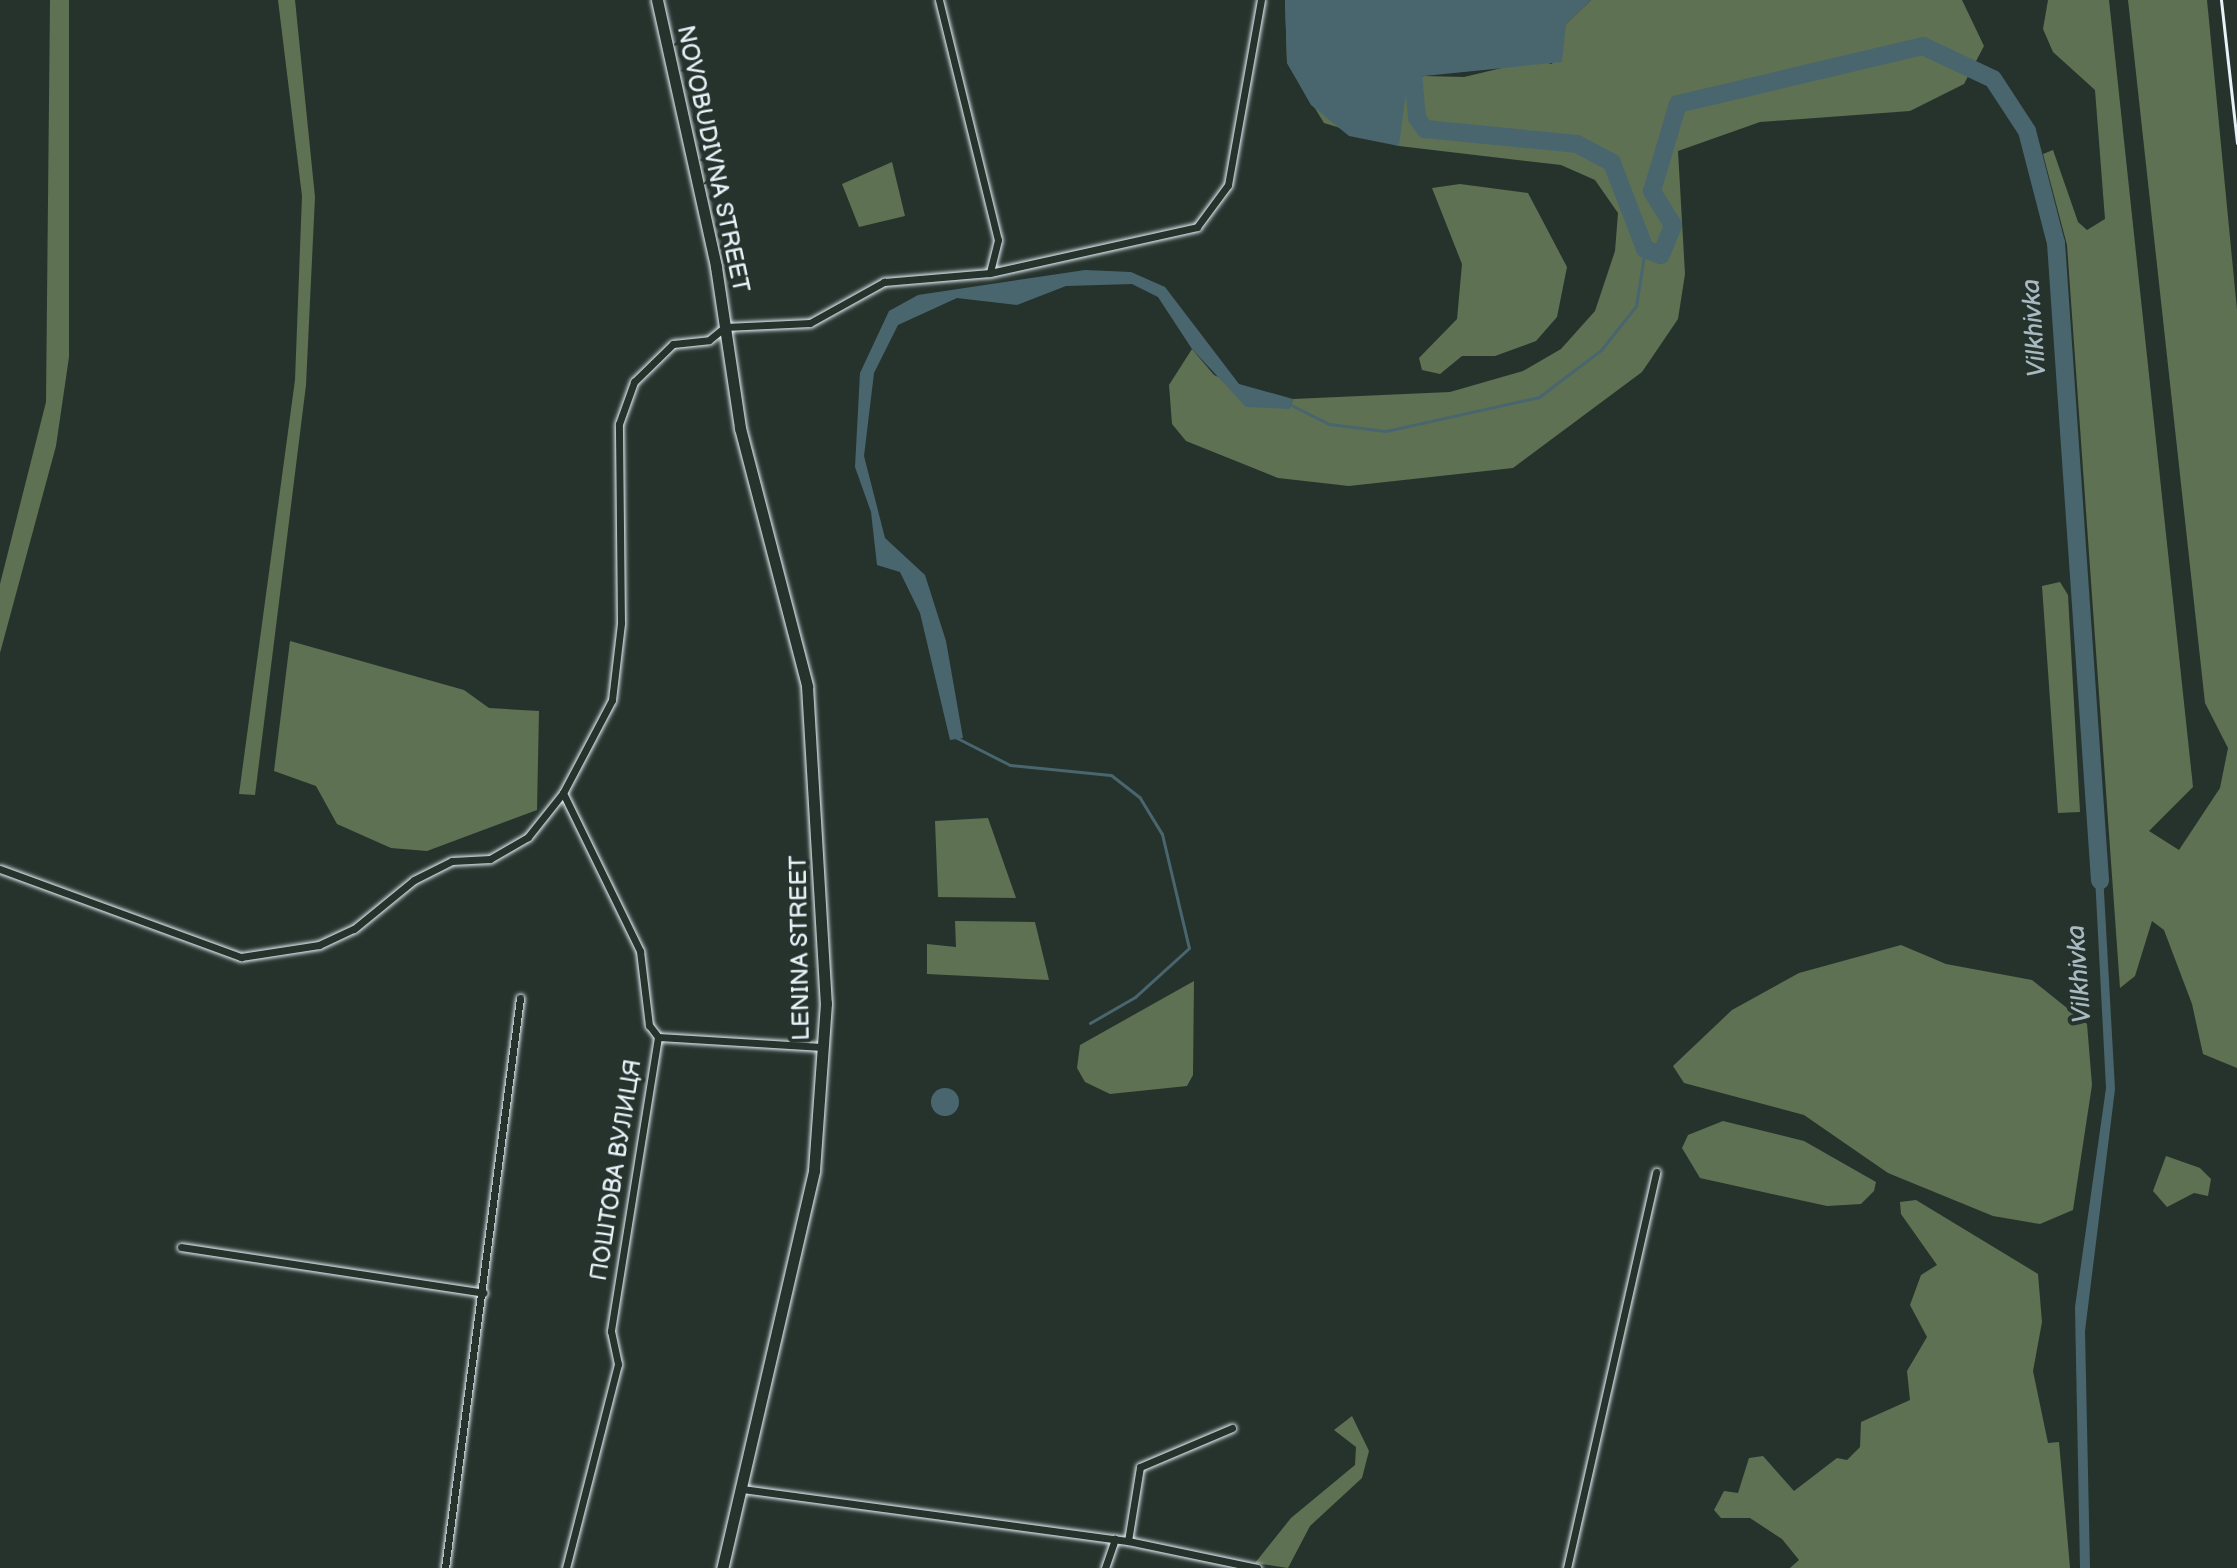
<!DOCTYPE html>
<html>
<head>
<meta charset="utf-8">
<style>
  body { margin:0 }
  #map { position:relative; width:2237px; height:1568px; overflow:hidden; background:#26332d; font-family:"Balsamiq Sans",sans-serif }
  div>[style] { position:absolute }
  .green>* { inset:0; background:#5f7153 }
  .water>* { inset:0; background:#49666f }
  .round { border-radius:50% }
  .stream>* { height:3px; margin:-1.5px; padding:0 1.5px; transform-origin:1.5px; border-radius:1.5px; background:#49666f }
  .river>* { height:18px; margin:-9px; padding:0 9px; transform-origin:9px; border-radius:9px; background:#49666f }
  .roads { filter:drop-shadow(0 0 2px #e8f1f8) drop-shadow(0 0 2px #e8f1f8) }
  .street>* { height:7px; margin:-3.5px; padding:0 3.5px; transform-origin:3.5px; border-radius:3.5px; background:#26332d }
  .secondary>* { height:11px; margin:-5.5px; padding:0 5.5px; transform-origin:5.5px; border-radius:5.5px; background:#26332d }
  .rail>* { height:3px; margin:-1.5px; padding:0 1.5px; transform-origin:1.5px; border-radius:1.5px; background:#e8f1f8 }
  span { translate:-50% -50%; white-space:nowrap; text-align:center; line-height:1.15; -webkit-text-stroke:8px #26332d; paint-order:stroke }
  .street-label { font-size:24px; color:#e8f1f8 }
  .water-label { font-size:26px; color:#a8b9c1; font-style:italic }
</style>
</head>
<body>
<div id="map">
  <div class="green">
    <div style="clip-path:polygon(50px 0,69px 0,69px 357px,56px 446px,0 653px,0 584px,46px 402px)"></div>
    <div style="clip-path:polygon(278px 0,295px 0,315px 197px,306px 385px,255px 795px,239px 794px,295px 380px,302px 196px)"></div>
    <div style="clip-path:polygon(1285px 0,1407px 86px,1424px 76px,1464px 77px,1536px 60px,1552px 64px,1566px 24px,1591px 0,1962px 0,1984px 46px,1964px 84px,1910px 111px,1760px 122px,1678px 151px,1685px 274px,1678px 319px,1642px 372px,1513px 468px,1349px 486px,1278px 478px,1186px 441px,1172px 424px,1169px 385px,1192px 349px,1214px 375px,1289px 409px,1293px 399px,1450px 392px,1523px 371px,1561px 349px,1595px 311px,1615px 251px,1618px 213px,1595px 180px,1561px 165px,1399px 146px,1324px 123px,1287px 63px)"></div>
    <div style="clip-path:polygon(2048px 0,2109px 0,2193px 787px,2149px 831px,2179px 850px,2220px 788px,2228px 748px,2205px 703px,2128px 0,2207px 0,2237px 310px,2237px 1068px,2203px 1054px,2192px 1004px,2164px 930px,2152px 921px,2135px 976px,2120px 988px,2067px 245px,2043px 154px,2053px 150px,2078px 222px,2087px 230px,2105px 219px,2095px 90px,2053px 52px,2043px 29px)"></div>
    <div style="clip-path:polygon(892px 162px,905px 216px,859px 227px,842px 184px)"></div>
    <div style="clip-path:polygon(1460px 184px,1528px 193px,1567px 267px,1557px 317px,1536px 341px,1495px 356px,1462px 356px,1440px 374px,1422px 370px,1419px 358px,1457px 319px,1462px 264px,1432px 188px)"></div>
    <div style="clip-path:polygon(2060px 582px,2068px 595px,2080px 812px,2058px 813px,2042px 586px)"></div>
    <div style="clip-path:polygon(290px 641px,464px 690px,489px 708px,539px 711px,537px 810px,427px 851px,391px 848px,337px 824px,316px 786px,274px 771px)"></div>
    <div style="clip-path:polygon(988px 818px,1016px 898px,938px 897px,935px 821px)"></div>
    <div style="clip-path:polygon(955px 921px,1035px 922px,1049px 980px,927px 974px,927px 944px,956px 947px)"></div>
    <div style="clip-path:polygon(1901px 945px,1946px 964px,2032px 980px,2087px 1024px,2092px 1085px,2073px 1210px,2040px 1224px,1993px 1216px,1888px 1173px,1804px 1115px,1684px 1083px,1673px 1066px,1732px 1010px,1799px 973px)"></div>
    <div style="clip-path:polygon(1194px 981px,1193px 1075px,1187px 1086px,1110px 1094px,1085px 1082px,1077px 1068px,1080px 1045px)"></div>
    <div style="clip-path:polygon(1723px 1121px,1804px 1141px,1876px 1182px,1874px 1191px,1861px 1204px,1827px 1206px,1700px 1178px,1682px 1148px,1688px 1135px)"></div>
    <div style="clip-path:polygon(2166px 1156px,2200px 1168px,2211px 1179px,2208px 1196px,2194px 1193px,2167px 1207px,2153px 1191px)"></div>
    <div style="clip-path:polygon(1916px 1200px,2038px 1274px,2042px 1322px,2033px 1371px,2048px 1443px,2059px 1442px,2070px 1568px,1790px 1568px,1799px 1560px,1782px 1539px,1750px 1518px,1721px 1518px,1714px 1510px,1724px 1491px,1738px 1493px,1749px 1458px,1763px 1456px,1794px 1491px,1837px 1458px,1847px 1460px,1860px 1447px,1861px 1422px,1910px 1400px,1907px 1371px,1927px 1337px,1910px 1305px,1921px 1275px,1937px 1265px,1901px 1214px,1900px 1202px)"></div>
    <div style="clip-path:polygon(1352px 1416px,1369px 1451px,1362px 1478px,1310px 1526px,1288px 1568px,1255px 1563px,1291px 1518px,1355px 1465px,1356px 1447px,1334px 1430px)"></div>
  </div>
  <div class="water">
    <div style="clip-path:polygon(1285px 0,1591px 0,1566px 24px,1562px 62px,1424px 76px,1407px 86px,1399px 146px,1349px 136px,1311px 105px,1287px 63px)"></div>
    <div style="clip-path:polygon(1085px 270px,1131px 272px,1165px 287px,1239px 384px,1293px 399px,1289px 409px,1246px 407px,1192px 349px,1158px 297px,1132px 284px,1066px 286px,1017px 305px,957px 298px,898px 325px,874px 373px,864px 456px,885px 538px,925px 575px,946px 641px,963px 738px,950px 740px,920px 613px,900px 572px,877px 565px,871px 512px,855px 467px,860px 373px,889px 311px,918px 295px)"></div>
    <div style="clip-path:polygon(2102px 856px,2115px 1089px,2085px 1331px,2090px 1568px,2080px 1568px,2075px 1307px,2106px 1088px,2094px 857px)"></div>
    <div class="round" style="left:931px;top:1088px;width:28px;height:28px"></div>
  </div>
  <div class="stream">
    <div style="left:1289px;top:404px;width:45px;rotate:26.6deg"></div>
    <div style="left:1329px;top:424px;width:57px;rotate:7deg"></div>
    <div style="left:1386px;top:431px;width:157px;rotate:-12.5deg"></div>
    <div style="left:1539px;top:397px;width:78px;rotate:-37.2deg"></div>
    <div style="left:1601px;top:350px;width:56px;rotate:-51.5deg"></div>
    <div style="left:1636px;top:306px;width:58px;rotate:-81deg"></div>
    <div style="left:957px;top:738px;width:59px;rotate:27deg"></div>
    <div style="left:1010px;top:765px;width:101px;rotate:5.7deg"></div>
    <div style="left:1111px;top:775px;width:37px;rotate:38deg"></div>
    <div style="left:1140px;top:798px;width:42px;rotate:58.6deg"></div>
    <div style="left:1162px;top:834px;width:117px;rotate:76.7deg"></div>
    <div style="left:1189px;top:948px;width:73px;rotate:137.8deg"></div>
    <div style="left:1135px;top:997px;width:52px;rotate:150deg"></div>
  </div>
  <div class="river">
    <div style="left:1412px;top:62px;width:56px;rotate:84.9deg"></div>
    <div style="left:1417px;top:118px;width:14px;rotate:54deg"></div>
    <div style="left:1425px;top:129px;width:153px;rotate:5.6deg"></div>
    <div style="left:1577px;top:144px;width:40px;rotate:28deg"></div>
    <div style="left:1612px;top:163px;width:92px;rotate:69deg"></div>
    <div style="left:1645px;top:249px;width:17px;rotate:21deg"></div>
    <div style="left:1661px;top:255px;width:32px;rotate:-68deg"></div>
    <div style="left:1673px;top:225px;width:40px;rotate:-122deg"></div>
    <div style="left:1652px;top:191px;width:91px;rotate:-73.4deg"></div>
    <div style="left:1678px;top:104px;width:252px;rotate:-13.3deg"></div>
    <div style="left:1923px;top:46px;width:77px;rotate:25.2deg"></div>
    <div style="left:1993px;top:79px;width:62px;rotate:56.8deg"></div>
    <div style="left:2027px;top:131px;width:116px;rotate:75.5deg"></div>
    <div style="left:2056px;top:243px;width:639px;rotate:86.05deg"></div>
  </div>
  <div class="roads">
    <div class="street">
      <div style="left:939px;top:0;width:247px;rotate:76.2deg"></div>
      <div style="left:998px;top:240px;width:34px;rotate:104deg"></div>
      <div style="left:563px;top:793px;width:176px;rotate:64deg"></div>
      <div style="left:640px;top:951px;width:75px;rotate:83.1deg"></div>
      <div style="left:649px;top:1025px;width:15px;rotate:53deg"></div>
      <div style="left:658px;top:1037px;width:298px;rotate:99.1deg"></div>
      <div style="left:611px;top:1331px;width:34px;rotate:78deg"></div>
      <div style="left:618px;top:1364px;width:211px;rotate:104.3deg"></div>
      <div style="left:0;top:869px;width:257px;rotate:20.1deg"></div>
      <div style="left:241px;top:957px;width:79px;rotate:-8.7deg"></div>
      <div style="left:319px;top:945px;width:38px;rotate:-25deg"></div>
      <div style="left:354px;top:929px;width:77px;rotate:-39.2deg"></div>
      <div style="left:414px;top:880px;width:42px;rotate:-26.6deg"></div>
      <div style="left:452px;top:861px;width:38px;rotate:-3deg"></div>
      <div style="left:490px;top:859px;width:44px;rotate:-30.1deg"></div>
      <div style="left:528px;top:837px;width:56px;rotate:-51.5deg"></div>
      <div style="left:563px;top:793px;width:105px;rotate:-62.2deg"></div>
      <div style="left:612px;top:700px;width:78px;rotate:-83.3deg"></div>
      <div style="left:621px;top:623px;width:199px;rotate:-90.6deg"></div>
      <div style="left:619px;top:424px;width:45px;rotate:-70.3deg"></div>
      <div style="left:634px;top:382px;width:54px;rotate:-44.3deg"></div>
      <div style="left:673px;top:344px;width:36px;rotate:-6deg"></div>
      <div style="left:709px;top:340px;width:21px;rotate:-39deg"></div>
      <div style="left:725px;top:327px;width:85px;rotate:-2.7deg"></div>
      <div style="left:810px;top:323px;width:85px;rotate:-29deg"></div>
      <div style="left:884px;top:282px;width:106px;rotate:-4.9deg"></div>
      <div style="left:990px;top:273px;width:212px;rotate:-12.5deg"></div>
      <div style="left:1197px;top:227px;width:52px;rotate:-53.6deg"></div>
      <div style="left:1228px;top:185px;width:188px;rotate:-79.9deg"></div>
      <div style="left:658px;top:1037px;width:165px;rotate:3.5deg"></div>
      <div style="left:181px;top:1247px;width:306px;rotate:8.6deg"></div>
      <div style="left:742px;top:1489px;width:389px;rotate:7.7deg"></div>
      <div style="left:1128px;top:1541px;width:132px;rotate:11.8deg"></div>
      <div style="left:1128px;top:1541px;width:75px;rotate:-80.8deg"></div>
      <div style="left:1140px;top:1467px;width:100px;rotate:-23deg"></div>
      <div style="left:445px;top:1568px;width:575px;rotate:-82.5deg"></div>
      <div style="left:1105px;top:1568px;width:31px;rotate:-71deg"></div>
      <div style="left:1567px;top:1568px;width:406px;rotate:-77.3deg"></div>
    </div>
    <div class="secondary">
      <div style="left:657px;top:0;width:273px;rotate:77.5deg"></div>
      <div style="left:716px;top:267px;width:163px;rotate:81.5deg"></div>
      <div style="left:740px;top:428px;width:267px;rotate:75.4deg"></div>
      <div style="left:807px;top:686px;width:318px;rotate:86.6deg"></div>
      <div style="left:826px;top:1003px;width:168px;rotate:94.1deg"></div>
      <div style="left:814px;top:1171px;width:408px;rotate:103deg"></div>
    </div>
  </div>
  <div class="rail">
    <div style="left:2221px;top:0;width:144px;rotate:83.6deg"></div>
  </div>
  <div class="street-label">
    <span style="left:713px;top:159px;rotate:78deg">NOVOBUDIVNA STREET</span>
    <span style="left:800px;top:948px;rotate:-91deg">LENINA STREET</span>
    <span style="left:616px;top:1170px;rotate:-81deg">ПОШТОВА ВУЛИЦЯ</span>
  </div>
  <div class="water-label">
    <span style="left:2035px;top:328px;rotate:-94deg">Vilkhivka</span>
    <span style="left:2080px;top:974px;rotate:-94deg">Vilkhivka</span>
  </div>
</div>
</body>
</html>
